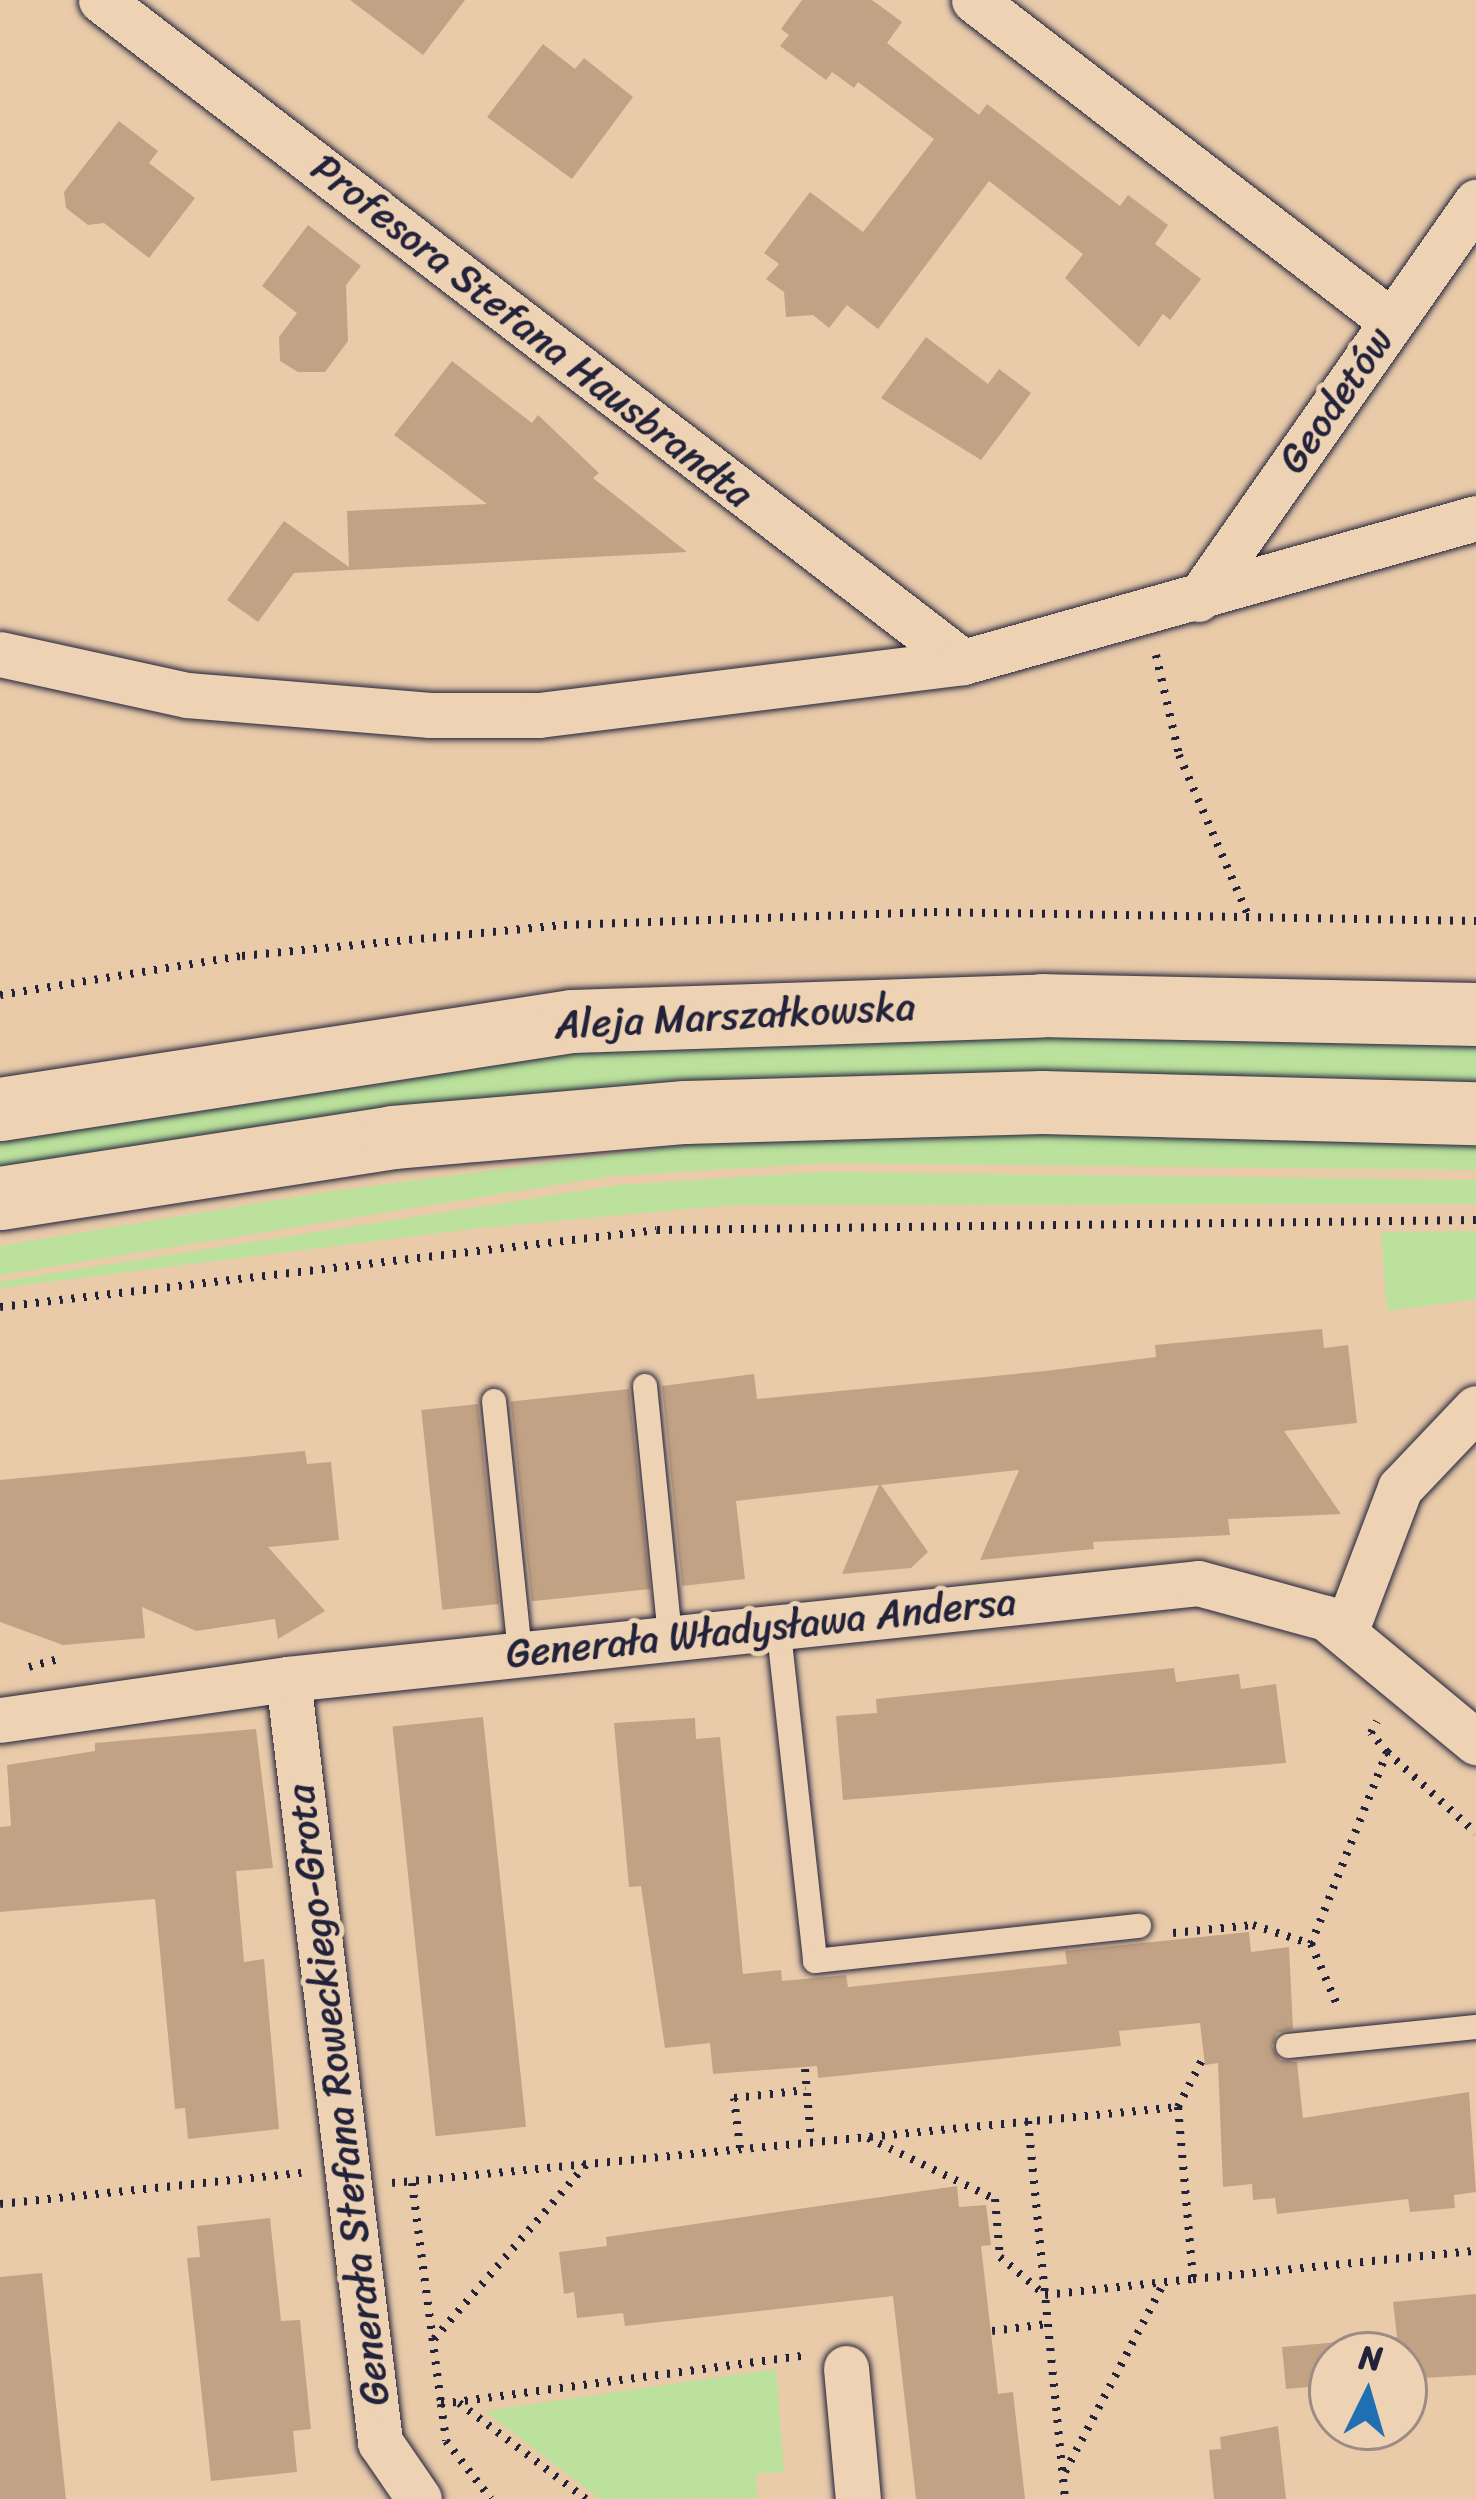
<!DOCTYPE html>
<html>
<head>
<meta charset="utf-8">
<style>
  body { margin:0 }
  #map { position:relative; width:1476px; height:2499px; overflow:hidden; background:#e9cbaa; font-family:Sriracha,sans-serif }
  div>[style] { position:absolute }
  .green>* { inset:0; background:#bbe19c }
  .building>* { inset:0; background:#c2a284; transform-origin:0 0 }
  .path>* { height:8px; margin-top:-4px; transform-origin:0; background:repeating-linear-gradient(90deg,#22223b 0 3px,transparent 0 12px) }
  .roads { filter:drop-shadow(0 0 3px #22223b) drop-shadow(0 0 3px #22223b) }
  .lane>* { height:24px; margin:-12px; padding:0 12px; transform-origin:12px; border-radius:12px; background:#edd2b4 }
  .street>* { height:45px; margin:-22.5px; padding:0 22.5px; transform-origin:22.5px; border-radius:22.5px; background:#edd2b4 }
  .secondary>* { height:63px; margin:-31.5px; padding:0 31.5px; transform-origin:31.5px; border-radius:31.5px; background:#edd2b4 }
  span { translate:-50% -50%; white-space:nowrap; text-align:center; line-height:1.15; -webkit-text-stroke:10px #edd2b4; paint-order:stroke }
  .street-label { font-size:39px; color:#22223b }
  .north { position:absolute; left:1308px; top:2331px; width:120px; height:120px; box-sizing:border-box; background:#edd2b4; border:3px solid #9c8c84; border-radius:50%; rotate:5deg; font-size:33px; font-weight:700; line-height:48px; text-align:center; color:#22223b }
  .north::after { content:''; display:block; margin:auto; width:42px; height:54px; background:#1f6fb2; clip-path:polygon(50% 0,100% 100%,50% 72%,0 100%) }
</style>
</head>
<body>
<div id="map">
  <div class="green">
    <div style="clip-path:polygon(885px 1030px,1476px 1042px,1476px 1086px,320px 1118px,0 1167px,0 1140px,494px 1054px)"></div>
    <div style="clip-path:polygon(910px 1131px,1476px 1140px,1476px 1170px,827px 1163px,611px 1176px,0 1275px,0 1246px,320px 1193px,690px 1144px)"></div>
    <div style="clip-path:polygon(824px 1172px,1476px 1180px,1476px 1204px,730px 1205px,480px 1228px,0 1288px,0 1282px,22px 1278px,619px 1185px)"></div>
    <div style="clip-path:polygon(1476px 1231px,1476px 1299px,1387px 1311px,1381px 1232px)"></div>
    <div style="clip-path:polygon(776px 2369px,784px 2472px,756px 2474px,757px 2498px,600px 2499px,485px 2411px)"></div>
  </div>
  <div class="building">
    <div style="clip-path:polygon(350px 0,465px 0,423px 55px)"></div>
    <div style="clip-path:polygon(802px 0,872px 0,902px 22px,887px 43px,979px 115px,987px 104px,1120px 206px,1128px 195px,1168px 225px,1155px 244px,1201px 279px,1170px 320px,1163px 314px,1139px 347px,1065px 278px,1083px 254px,989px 181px,878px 329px,847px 305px,829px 328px,813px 315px,786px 317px,784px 292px,766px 279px,779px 264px,764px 253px,810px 192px,863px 232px,934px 139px,858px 82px,854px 88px,832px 72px,826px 80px,780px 46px,789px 35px,781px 29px)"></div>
    <div style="clip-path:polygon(543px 44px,575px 69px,584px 58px,633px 97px,572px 179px,487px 117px)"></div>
    <div style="clip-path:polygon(119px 121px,158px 151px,149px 163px,195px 198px,149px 258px,104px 223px,88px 225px,66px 208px,64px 192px)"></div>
    <div style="clip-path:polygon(308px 225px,361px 266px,346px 285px,348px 341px,325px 372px,298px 372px,280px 361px,279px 337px,297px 313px,262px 286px)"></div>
    <div style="clip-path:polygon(926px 337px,988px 384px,999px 369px,1031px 393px,981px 460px,881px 398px)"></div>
    <div style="clip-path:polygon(452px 361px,532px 423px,538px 415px,599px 473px,593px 478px,687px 552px,294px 573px,258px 622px,227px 600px,284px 521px,349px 567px,347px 511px,487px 504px,394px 435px)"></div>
    <div style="clip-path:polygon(1322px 1329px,1324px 1348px,1348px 1345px,1357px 1423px,1284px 1431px,1341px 1514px,1228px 1519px,1230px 1535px,1093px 1542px,1094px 1549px,980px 1560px,1019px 1470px,881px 1485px,928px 1552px,911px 1568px,842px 1574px,879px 1485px,736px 1501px,745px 1579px,682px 1586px,662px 1386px,754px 1374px,757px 1399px,1045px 1371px,1156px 1357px,1155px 1345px)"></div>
    <div style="left:629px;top:1389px;width:201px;height:119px;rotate:84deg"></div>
    <div style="left:478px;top:1404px;width:201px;height:57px;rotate:84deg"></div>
    <div style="clip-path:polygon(305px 1451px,307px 1464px,331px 1462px,339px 1540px,268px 1547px,325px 1611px,278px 1639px,275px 1619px,196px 1631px,142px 1607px,145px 1638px,63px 1645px,0 1622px,0 1480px)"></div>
    <div style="clip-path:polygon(1174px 1668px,1176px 1682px,1239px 1674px,1241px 1689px,1276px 1684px,1286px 1763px,843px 1800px,836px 1716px,877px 1713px,876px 1699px)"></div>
    <div style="left:483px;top:1717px;width:412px;height:91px;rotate:84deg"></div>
    <div style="clip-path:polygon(695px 1718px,696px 1739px,720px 1737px,743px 1974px,781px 1970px,782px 1981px,846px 1975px,848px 1987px,1067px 1964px,1065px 1951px,1249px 1932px,1251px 1952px,1289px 1947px,1293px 2029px,1277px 2033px,1272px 2046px,1280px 2060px,1297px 2062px,1303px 2118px,1469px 2092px,1476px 2192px,1454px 2195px,1455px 2208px,1410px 2212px,1408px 2199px,1277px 2214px,1275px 2198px,1253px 2200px,1252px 2184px,1223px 2187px,1218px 2063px,1205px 2065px,1200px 2023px,1119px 2031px,1121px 2046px,818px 2078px,817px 2066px,713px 2074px,710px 2043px,665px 2048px,641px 1886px,629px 1887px,614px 1723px)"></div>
    <div style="clip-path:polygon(256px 1729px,273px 1868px,236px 1871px,244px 1962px,264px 1959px,279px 2129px,188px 2139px,185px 2108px,175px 2109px,155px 1899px,0 1912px,0 1827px,11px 1826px,7px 1765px,95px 1751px,95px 1743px)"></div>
    <div style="clip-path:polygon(957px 2186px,959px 2207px,986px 2205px,991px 2245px,981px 2246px,998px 2394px,1013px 2392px,1025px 2499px,916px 2499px,893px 2296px,625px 2326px,623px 2313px,577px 2318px,574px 2292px,564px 2294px,559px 2252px,607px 2246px,606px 2237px)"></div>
    <div style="clip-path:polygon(270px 2218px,281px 2321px,300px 2320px,311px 2429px,293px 2431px,297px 2472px,211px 2481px,187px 2258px,200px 2257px,197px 2226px)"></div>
    <div style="clip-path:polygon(42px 2273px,66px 2499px,0 2499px,0 2277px)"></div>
    <div style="clip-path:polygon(1476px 2294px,1476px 2375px,1404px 2379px,1404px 2355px,1332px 2355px,1332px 2385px,1286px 2389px,1282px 2347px,1397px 2337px,1393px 2302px)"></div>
    <div style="clip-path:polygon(1278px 2426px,1286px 2499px,1214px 2499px,1209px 2450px,1221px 2449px,1220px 2437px)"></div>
  </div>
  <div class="path">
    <div style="left:1156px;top:655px;width:103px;rotate:77deg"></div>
    <div style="left:1179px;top:755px;width:172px;rotate:66.7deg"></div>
    <div style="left:0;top:995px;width:245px;rotate:-9.2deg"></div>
    <div style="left:242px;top:956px;width:323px;rotate:-5.5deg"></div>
    <div style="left:564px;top:925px;width:370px;rotate:-2deg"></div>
    <div style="left:934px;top:912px;width:542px;rotate:0.95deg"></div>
    <div style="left:0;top:1307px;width:661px;rotate:-6.68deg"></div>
    <div style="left:657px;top:1230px;width:819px;rotate:-0.7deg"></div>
    <div style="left:29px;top:1667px;width:31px;rotate:-15deg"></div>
    <div style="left:1387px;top:1752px;width:120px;rotate:42.3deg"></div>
    <div style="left:1173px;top:1933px;width:80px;rotate:-5.7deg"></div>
    <div style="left:1253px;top:1925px;width:61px;rotate:18.1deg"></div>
    <div style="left:1311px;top:1944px;width:206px;rotate:-68.4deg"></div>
    <div style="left:1387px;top:1752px;width:25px;rotate:-130deg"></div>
    <div style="left:1371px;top:1733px;width:13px;rotate:-63deg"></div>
    <div style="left:1311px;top:1944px;width:69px;rotate:66.8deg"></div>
    <div style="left:805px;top:2069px;width:72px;rotate:85.2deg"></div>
    <div style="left:1178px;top:2107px;width:57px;rotate:-63deg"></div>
    <div style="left:1028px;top:2121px;width:380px;rotate:84.4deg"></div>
    <div style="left:868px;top:2138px;width:141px;rotate:25.7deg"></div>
    <div style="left:995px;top:2199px;width:58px;rotate:85.1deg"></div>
    <div style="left:1000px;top:2257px;width:59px;rotate:40.2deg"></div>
    <div style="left:1045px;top:2295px;width:149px;rotate:-6.2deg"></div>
    <div style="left:740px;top:2148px;width:50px;rotate:-96.8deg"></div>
    <div style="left:734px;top:2098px;width:72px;rotate:-6.3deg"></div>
    <div style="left:392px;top:2183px;width:790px;rotate:-5.52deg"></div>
    <div style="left:1178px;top:2107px;width:173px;rotate:85deg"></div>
    <div style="left:1193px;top:2279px;width:284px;rotate:-5.7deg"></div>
    <div style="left:412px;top:2183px;width:223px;rotate:82.5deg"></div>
    <div style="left:441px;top:2404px;width:364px;rotate:-7.6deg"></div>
    <div style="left:0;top:2204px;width:303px;rotate:-5.9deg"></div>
    <div style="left:992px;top:2331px;width:55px;rotate:-7.3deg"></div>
    <div style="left:434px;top:2339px;width:231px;rotate:-48.9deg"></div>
    <div style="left:459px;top:2403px;width:159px;rotate:37.1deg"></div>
    <div style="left:441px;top:2404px;width:37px;rotate:82deg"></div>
    <div style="left:446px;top:2441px;width:73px;rotate:52.2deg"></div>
    <div style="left:1065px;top:2472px;width:213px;rotate:-62.4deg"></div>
  </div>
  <div class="roads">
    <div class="lane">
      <div style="left:645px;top:1386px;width:251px;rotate:84.3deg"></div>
      <div style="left:494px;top:1401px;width:254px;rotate:84.1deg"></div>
      <div style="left:778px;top:1624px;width:339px;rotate:83.7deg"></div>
      <div style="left:815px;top:1961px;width:326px;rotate:-6.2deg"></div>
      <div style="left:1288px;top:2046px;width:189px;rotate:-5.8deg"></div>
    </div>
    <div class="street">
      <div style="left:101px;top:0;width:1087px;rotate:37.52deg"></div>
      <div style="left:974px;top:0;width:526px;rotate:37.59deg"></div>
      <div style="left:1198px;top:599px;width:485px;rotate:-55deg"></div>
      <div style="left:0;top:654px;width:191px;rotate:12.4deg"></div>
      <div style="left:187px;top:695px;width:244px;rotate:4.7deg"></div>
      <div style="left:430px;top:715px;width:109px"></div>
      <div style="left:539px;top:715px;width:427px;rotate:-7.1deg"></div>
      <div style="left:963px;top:662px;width:533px;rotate:-15.68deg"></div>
      <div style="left:1346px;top:1630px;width:152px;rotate:-69.2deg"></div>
      <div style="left:1400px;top:1488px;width:110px;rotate:-46.5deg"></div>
      <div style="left:288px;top:1679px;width:769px;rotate:83.12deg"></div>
      <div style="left:380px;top:2442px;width:69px;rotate:55.6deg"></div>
      <div style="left:0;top:1720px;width:291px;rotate:-8.1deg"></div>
      <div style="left:288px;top:1679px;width:915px;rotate:-6.02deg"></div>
      <div style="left:1198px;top:1583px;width:133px;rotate:15.3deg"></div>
      <div style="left:1326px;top:1618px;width:195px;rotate:39.6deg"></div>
      <div style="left:846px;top:2368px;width:132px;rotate:84.8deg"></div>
    </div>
    <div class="secondary">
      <div style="left:0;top:1109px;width:579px;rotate:-8.75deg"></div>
      <div style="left:572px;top:1021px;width:470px;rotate:-1.9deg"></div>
      <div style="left:1042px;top:1005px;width:434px;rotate:1.2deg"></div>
      <div style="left:0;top:1198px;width:398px;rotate:-8.8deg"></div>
      <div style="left:393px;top:1137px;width:293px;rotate:-4.9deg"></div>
      <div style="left:685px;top:1112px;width:357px;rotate:-1.6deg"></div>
      <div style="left:1042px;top:1102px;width:434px;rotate:1.5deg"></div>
    </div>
  </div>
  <div class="street-label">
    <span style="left:532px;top:331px;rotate:38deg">Profesora Stefana Hausbrandta</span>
    <span style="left:1336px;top:400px;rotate:-55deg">Geodetów</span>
    <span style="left:735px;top:1016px;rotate:-3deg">Aleja Marszałkowska</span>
    <span style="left:761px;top:1628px;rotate:-6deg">Generała Władysława Andersa</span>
    <span style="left:338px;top:2095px;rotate:-97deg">Generała Stefana Roweckiego-Grota</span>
  </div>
  <div class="north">N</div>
</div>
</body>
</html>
